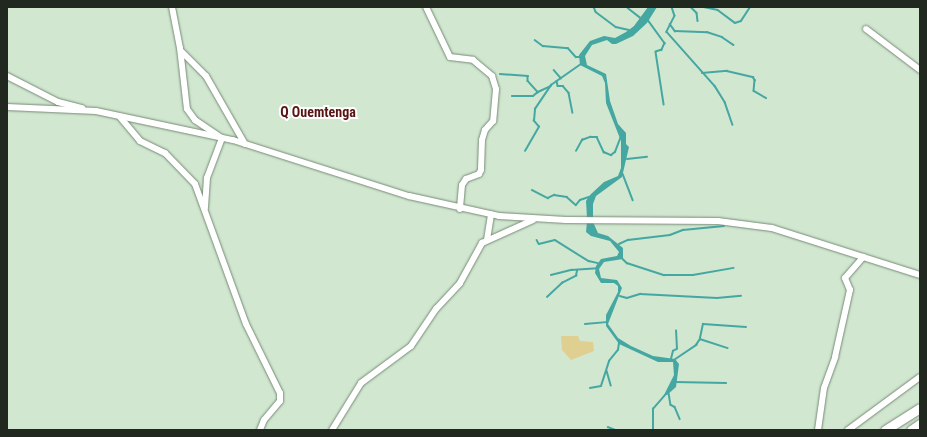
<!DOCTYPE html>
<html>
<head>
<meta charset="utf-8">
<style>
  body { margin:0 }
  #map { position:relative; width:927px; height:437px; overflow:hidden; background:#d1e7d0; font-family:"Roboto Condensed",sans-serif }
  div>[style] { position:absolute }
  .green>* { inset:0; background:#dfd092 }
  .water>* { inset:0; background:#45a7a2 }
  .stream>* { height:1.5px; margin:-0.75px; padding:0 0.75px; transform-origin:0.75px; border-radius:0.75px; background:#45a7a2 }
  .roads { filter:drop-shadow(0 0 1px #778a76) drop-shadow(0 0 1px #778a76) }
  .minor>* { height:6px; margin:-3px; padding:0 3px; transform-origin:3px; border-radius:3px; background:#fff }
  .highway>* { height:9px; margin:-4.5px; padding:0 4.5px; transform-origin:4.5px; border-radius:4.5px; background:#fff }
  span { translate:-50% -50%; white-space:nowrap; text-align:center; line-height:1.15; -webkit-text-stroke:4px #fff; paint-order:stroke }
  .quarter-label { font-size:14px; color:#581412; font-weight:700 }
  .frame { position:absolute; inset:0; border:8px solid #20281f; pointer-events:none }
</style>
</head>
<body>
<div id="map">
  <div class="green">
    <div style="clip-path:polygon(561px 336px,578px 336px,580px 341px,593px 342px,594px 351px,571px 360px,562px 350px)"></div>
  </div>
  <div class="water">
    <div style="clip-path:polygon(648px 7px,657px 7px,647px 23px,633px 36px,616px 44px,612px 44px,607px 40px,592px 45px,585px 56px,587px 65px,606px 74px,610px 101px,618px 124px,626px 133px,626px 144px,629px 147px,622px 177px,596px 196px,593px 204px,593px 218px,587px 218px,586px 201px,590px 195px,604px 182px,618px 176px,621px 168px,621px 141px,606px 103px,605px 83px,602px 76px,580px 65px,579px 55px,590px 41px,604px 36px,615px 38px,626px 32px,634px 26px)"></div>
    <div style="clip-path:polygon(587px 221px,593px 222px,598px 233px,608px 236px,623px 248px,623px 259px,604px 262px,599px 269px,601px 278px,617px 280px,622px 288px,608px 324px,618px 338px,631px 346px,653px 356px,675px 359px,679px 364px,676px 387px,667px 395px,664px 395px,674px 375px,673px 362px,658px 362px,619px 344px,606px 326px,606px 315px,618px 292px,618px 286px,614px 283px,601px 283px,595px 273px,596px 266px,601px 259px,617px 256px,619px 252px,610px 241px,591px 236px,586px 232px)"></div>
  </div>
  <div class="stream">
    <div style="left:594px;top:7px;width:5px;rotate:68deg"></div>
    <div style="left:596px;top:12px;width:25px;rotate:37deg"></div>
    <div style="left:616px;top:27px;width:13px;rotate:13deg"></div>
    <div style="left:672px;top:7px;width:9px;rotate:72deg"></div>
    <div style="left:675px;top:16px;width:18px;rotate:117deg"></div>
    <div style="left:667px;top:32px;width:72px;rotate:48.4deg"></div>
    <div style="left:715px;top:86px;width:19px;rotate:58deg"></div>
    <div style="left:725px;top:102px;width:24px;rotate:71deg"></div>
    <div style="left:691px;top:7px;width:8px;rotate:45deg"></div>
    <div style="left:697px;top:13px;width:8px;rotate:83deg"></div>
    <div style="left:704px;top:7px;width:14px;rotate:12deg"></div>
    <div style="left:718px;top:10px;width:21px;rotate:37deg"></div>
    <div style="left:735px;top:23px;width:6px;rotate:-18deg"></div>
    <div style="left:741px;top:21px;width:17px;rotate:-57deg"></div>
    <div style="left:628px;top:8px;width:16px;rotate:38deg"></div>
    <div style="left:648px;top:20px;width:29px;rotate:54deg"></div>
    <div style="left:665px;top:43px;width:8px;rotate:113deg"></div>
    <div style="left:662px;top:50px;width:6px;rotate:162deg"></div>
    <div style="left:656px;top:52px;width:53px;rotate:81.3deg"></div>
    <div style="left:670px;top:24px;width:9px;rotate:54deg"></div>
    <div style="left:675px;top:31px;width:32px;rotate:2deg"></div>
    <div style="left:707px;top:32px;width:16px;rotate:18deg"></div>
    <div style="left:722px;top:37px;width:14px;rotate:34deg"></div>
    <div style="left:535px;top:40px;width:10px;rotate:37deg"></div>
    <div style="left:543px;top:46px;width:25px;rotate:5deg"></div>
    <div style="left:568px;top:48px;width:12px;rotate:48deg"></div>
    <div style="left:576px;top:57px;width:4px"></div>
    <div style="left:554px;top:70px;width:11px;rotate:49deg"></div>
    <div style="left:702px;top:73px;width:25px;rotate:-5deg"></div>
    <div style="left:727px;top:71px;width:27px;rotate:13deg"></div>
    <div style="left:753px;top:77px;width:4px;rotate:56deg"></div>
    <div style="left:755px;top:80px;width:11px;rotate:95deg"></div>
    <div style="left:754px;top:91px;width:14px;rotate:30deg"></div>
    <div style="left:500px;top:74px;width:28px;rotate:4deg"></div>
    <div style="left:528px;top:76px;width:5px;rotate:90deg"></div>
    <div style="left:528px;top:81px;width:15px;rotate:48deg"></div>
    <div style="left:538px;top:92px;width:14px;rotate:-25deg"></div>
    <div style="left:557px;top:81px;width:5px;rotate:79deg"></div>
    <div style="left:558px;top:86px;width:5px"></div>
    <div style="left:563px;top:86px;width:9px;rotate:49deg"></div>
    <div style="left:569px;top:93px;width:20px;rotate:79deg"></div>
    <div style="left:512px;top:96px;width:21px"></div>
    <div style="left:533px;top:96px;width:6px;rotate:-39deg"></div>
    <div style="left:525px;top:151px;width:28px;rotate:-60deg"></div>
    <div style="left:539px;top:127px;width:8px;rotate:-130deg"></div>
    <div style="left:534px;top:121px;width:12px;rotate:-85deg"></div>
    <div style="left:535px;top:109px;width:29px;rotate:-56deg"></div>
    <div style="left:551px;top:85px;width:37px;rotate:-35deg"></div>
    <div style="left:576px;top:151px;width:13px;rotate:-61deg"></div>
    <div style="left:582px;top:140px;width:9px;rotate:-21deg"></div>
    <div style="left:590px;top:137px;width:7px"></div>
    <div style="left:597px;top:137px;width:17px;rotate:65deg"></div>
    <div style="left:604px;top:152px;width:8px;rotate:23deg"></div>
    <div style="left:611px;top:155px;width:5px;rotate:-37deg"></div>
    <div style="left:615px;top:152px;width:17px;rotate:-69deg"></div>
    <div style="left:627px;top:159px;width:20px;rotate:-6deg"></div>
    <div style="left:623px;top:174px;width:28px;rotate:69deg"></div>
    <div style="left:532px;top:190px;width:18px;rotate:27deg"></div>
    <div style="left:548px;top:198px;width:7px;rotate:-27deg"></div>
    <div style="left:554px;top:195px;width:13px;rotate:9deg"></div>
    <div style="left:567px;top:197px;width:12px;rotate:42deg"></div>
    <div style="left:576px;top:205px;width:6px;rotate:-51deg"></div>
    <div style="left:580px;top:200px;width:9px;rotate:-18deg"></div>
    <div style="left:537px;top:240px;width:4px;rotate:63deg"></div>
    <div style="left:539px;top:244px;width:16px;rotate:-14deg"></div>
    <div style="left:555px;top:240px;width:40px;rotate:32deg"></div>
    <div style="left:589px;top:261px;width:9px;rotate:13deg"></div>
    <div style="left:619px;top:244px;width:10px;rotate:-24deg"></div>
    <div style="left:628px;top:240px;width:42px;rotate:-6.8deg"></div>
    <div style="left:670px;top:235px;width:14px;rotate:-21deg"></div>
    <div style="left:683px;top:230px;width:41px;rotate:-5.6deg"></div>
    <div style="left:623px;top:259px;width:6px;rotate:45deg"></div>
    <div style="left:627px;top:263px;width:39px;rotate:18deg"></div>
    <div style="left:664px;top:275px;width:29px"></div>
    <div style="left:693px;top:275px;width:41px;rotate:-9.9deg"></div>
    <div style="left:551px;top:275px;width:21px;rotate:-14deg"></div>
    <div style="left:571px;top:270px;width:26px;rotate:-4deg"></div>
    <div style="left:620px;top:296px;width:7px;rotate:16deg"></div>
    <div style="left:627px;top:298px;width:14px;rotate:-17deg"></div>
    <div style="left:640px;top:294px;width:77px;rotate:3deg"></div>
    <div style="left:717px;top:298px;width:24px;rotate:-5deg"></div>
    <div style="left:547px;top:297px;width:21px;rotate:-43deg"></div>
    <div style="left:562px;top:283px;width:16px;rotate:-27deg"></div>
    <div style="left:576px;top:276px;width:5px;rotate:-79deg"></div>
    <div style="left:585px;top:324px;width:21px;rotate:-5deg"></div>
    <div style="left:700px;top:338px;width:14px;rotate:-78deg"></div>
    <div style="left:703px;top:324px;width:43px;rotate:4deg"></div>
    <div style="left:671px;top:359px;width:8px;rotate:-76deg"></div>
    <div style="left:673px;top:351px;width:4px;rotate:-27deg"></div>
    <div style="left:677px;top:349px;width:18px;rotate:-93deg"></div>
    <div style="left:674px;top:360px;width:27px;rotate:-34deg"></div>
    <div style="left:696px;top:345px;width:7px;rotate:-56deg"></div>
    <div style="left:700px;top:339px;width:29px;rotate:18deg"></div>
    <div style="left:607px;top:371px;width:15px;rotate:74deg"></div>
    <div style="left:675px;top:382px;width:51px;rotate:1.1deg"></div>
    <div style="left:590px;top:388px;width:11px;rotate:-10deg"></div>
    <div style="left:601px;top:386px;width:26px;rotate:-72deg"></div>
    <div style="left:609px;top:361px;width:14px;rotate:-51deg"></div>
    <div style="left:618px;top:350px;width:7px;rotate:-82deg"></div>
    <div style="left:669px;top:393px;width:12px;rotate:81deg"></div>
    <div style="left:671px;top:405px;width:4px;rotate:27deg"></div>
    <div style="left:675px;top:407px;width:13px;rotate:67deg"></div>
    <div style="left:608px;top:427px;width:9px;rotate:21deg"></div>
    <div style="left:653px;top:430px;width:21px;rotate:-90deg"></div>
    <div style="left:653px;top:409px;width:18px;rotate:-49deg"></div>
  </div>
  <div class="roads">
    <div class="minor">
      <div style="left:172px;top:7px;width:42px;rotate:79deg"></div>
      <div style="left:180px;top:48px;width:61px;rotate:83.5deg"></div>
      <div style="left:187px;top:109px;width:14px;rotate:54deg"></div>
      <div style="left:195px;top:120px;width:32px;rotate:34deg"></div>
      <div style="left:222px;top:138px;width:43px;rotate:110.6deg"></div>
      <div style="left:207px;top:178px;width:30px;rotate:94deg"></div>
      <div style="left:426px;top:7px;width:55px;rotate:64.4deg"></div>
      <div style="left:450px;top:57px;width:23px;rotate:7deg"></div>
      <div style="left:473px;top:60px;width:25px;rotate:40deg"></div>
      <div style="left:492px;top:76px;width:14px;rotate:73deg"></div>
      <div style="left:496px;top:89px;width:32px;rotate:95deg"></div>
      <div style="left:493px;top:121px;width:12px;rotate:132deg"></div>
      <div style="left:485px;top:130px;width:10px;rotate:107deg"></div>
      <div style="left:482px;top:140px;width:30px;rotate:92deg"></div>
      <div style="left:481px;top:170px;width:4px;rotate:117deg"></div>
      <div style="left:479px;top:174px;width:14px;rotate:159deg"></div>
      <div style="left:466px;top:179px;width:7px;rotate:124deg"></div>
      <div style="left:462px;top:185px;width:24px;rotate:95deg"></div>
      <div style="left:866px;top:29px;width:68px;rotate:37.2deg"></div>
      <div style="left:182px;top:52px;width:34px;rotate:45deg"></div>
      <div style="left:206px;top:76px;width:78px;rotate:60.2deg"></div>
      <div style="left:7px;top:76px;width:57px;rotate:27deg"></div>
      <div style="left:58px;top:102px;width:25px;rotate:14deg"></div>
      <div style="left:7px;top:107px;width:89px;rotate:2.6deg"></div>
      <div style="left:96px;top:111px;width:140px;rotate:12deg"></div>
      <div style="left:233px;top:140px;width:185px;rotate:17.7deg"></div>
      <div style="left:409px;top:196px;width:92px;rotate:12.5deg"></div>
      <div style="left:499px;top:216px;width:67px;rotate:3.4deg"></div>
      <div style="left:566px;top:220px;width:152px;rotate:0.4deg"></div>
      <div style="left:718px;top:221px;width:54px;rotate:7.4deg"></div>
      <div style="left:772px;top:228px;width:155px;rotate:17.6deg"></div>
      <div style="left:120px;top:117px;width:31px;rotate:50deg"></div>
      <div style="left:140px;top:141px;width:28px;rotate:26deg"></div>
      <div style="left:165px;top:153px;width:43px;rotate:45.9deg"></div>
      <div style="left:195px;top:184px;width:149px;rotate:70deg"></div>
      <div style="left:246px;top:324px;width:77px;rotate:63.8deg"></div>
      <div style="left:280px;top:393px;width:8px;rotate:90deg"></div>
      <div style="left:280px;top:401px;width:25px;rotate:130deg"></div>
      <div style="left:264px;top:420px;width:11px;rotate:112deg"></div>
      <div style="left:487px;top:240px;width:26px;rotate:-81deg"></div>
      <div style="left:332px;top:430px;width:55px;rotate:-58.3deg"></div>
      <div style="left:361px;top:383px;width:62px;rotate:-36.5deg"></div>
      <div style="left:411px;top:346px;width:45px;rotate:-56deg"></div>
      <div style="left:436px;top:309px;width:35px;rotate:-47deg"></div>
      <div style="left:460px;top:283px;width:46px;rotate:-61.2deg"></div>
      <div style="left:482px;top:243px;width:56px;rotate:-24.3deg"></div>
      <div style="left:818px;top:430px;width:42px;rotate:-81.9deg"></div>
      <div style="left:824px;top:388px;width:33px;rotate:-70deg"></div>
      <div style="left:835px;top:357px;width:69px;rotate:-77.4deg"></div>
      <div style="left:850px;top:290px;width:13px;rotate:-113deg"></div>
      <div style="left:845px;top:278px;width:28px;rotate:-49deg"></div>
      <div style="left:848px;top:430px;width:89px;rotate:-36.4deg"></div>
    </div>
    <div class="highway">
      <div style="left:885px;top:430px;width:41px;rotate:-32.2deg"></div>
      <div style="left:911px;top:430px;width:11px;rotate:-34deg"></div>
    </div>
  </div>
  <div class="quarter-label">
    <span style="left:318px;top:112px">Q Ouemtenga</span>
  </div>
  <div class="frame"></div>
</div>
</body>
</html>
